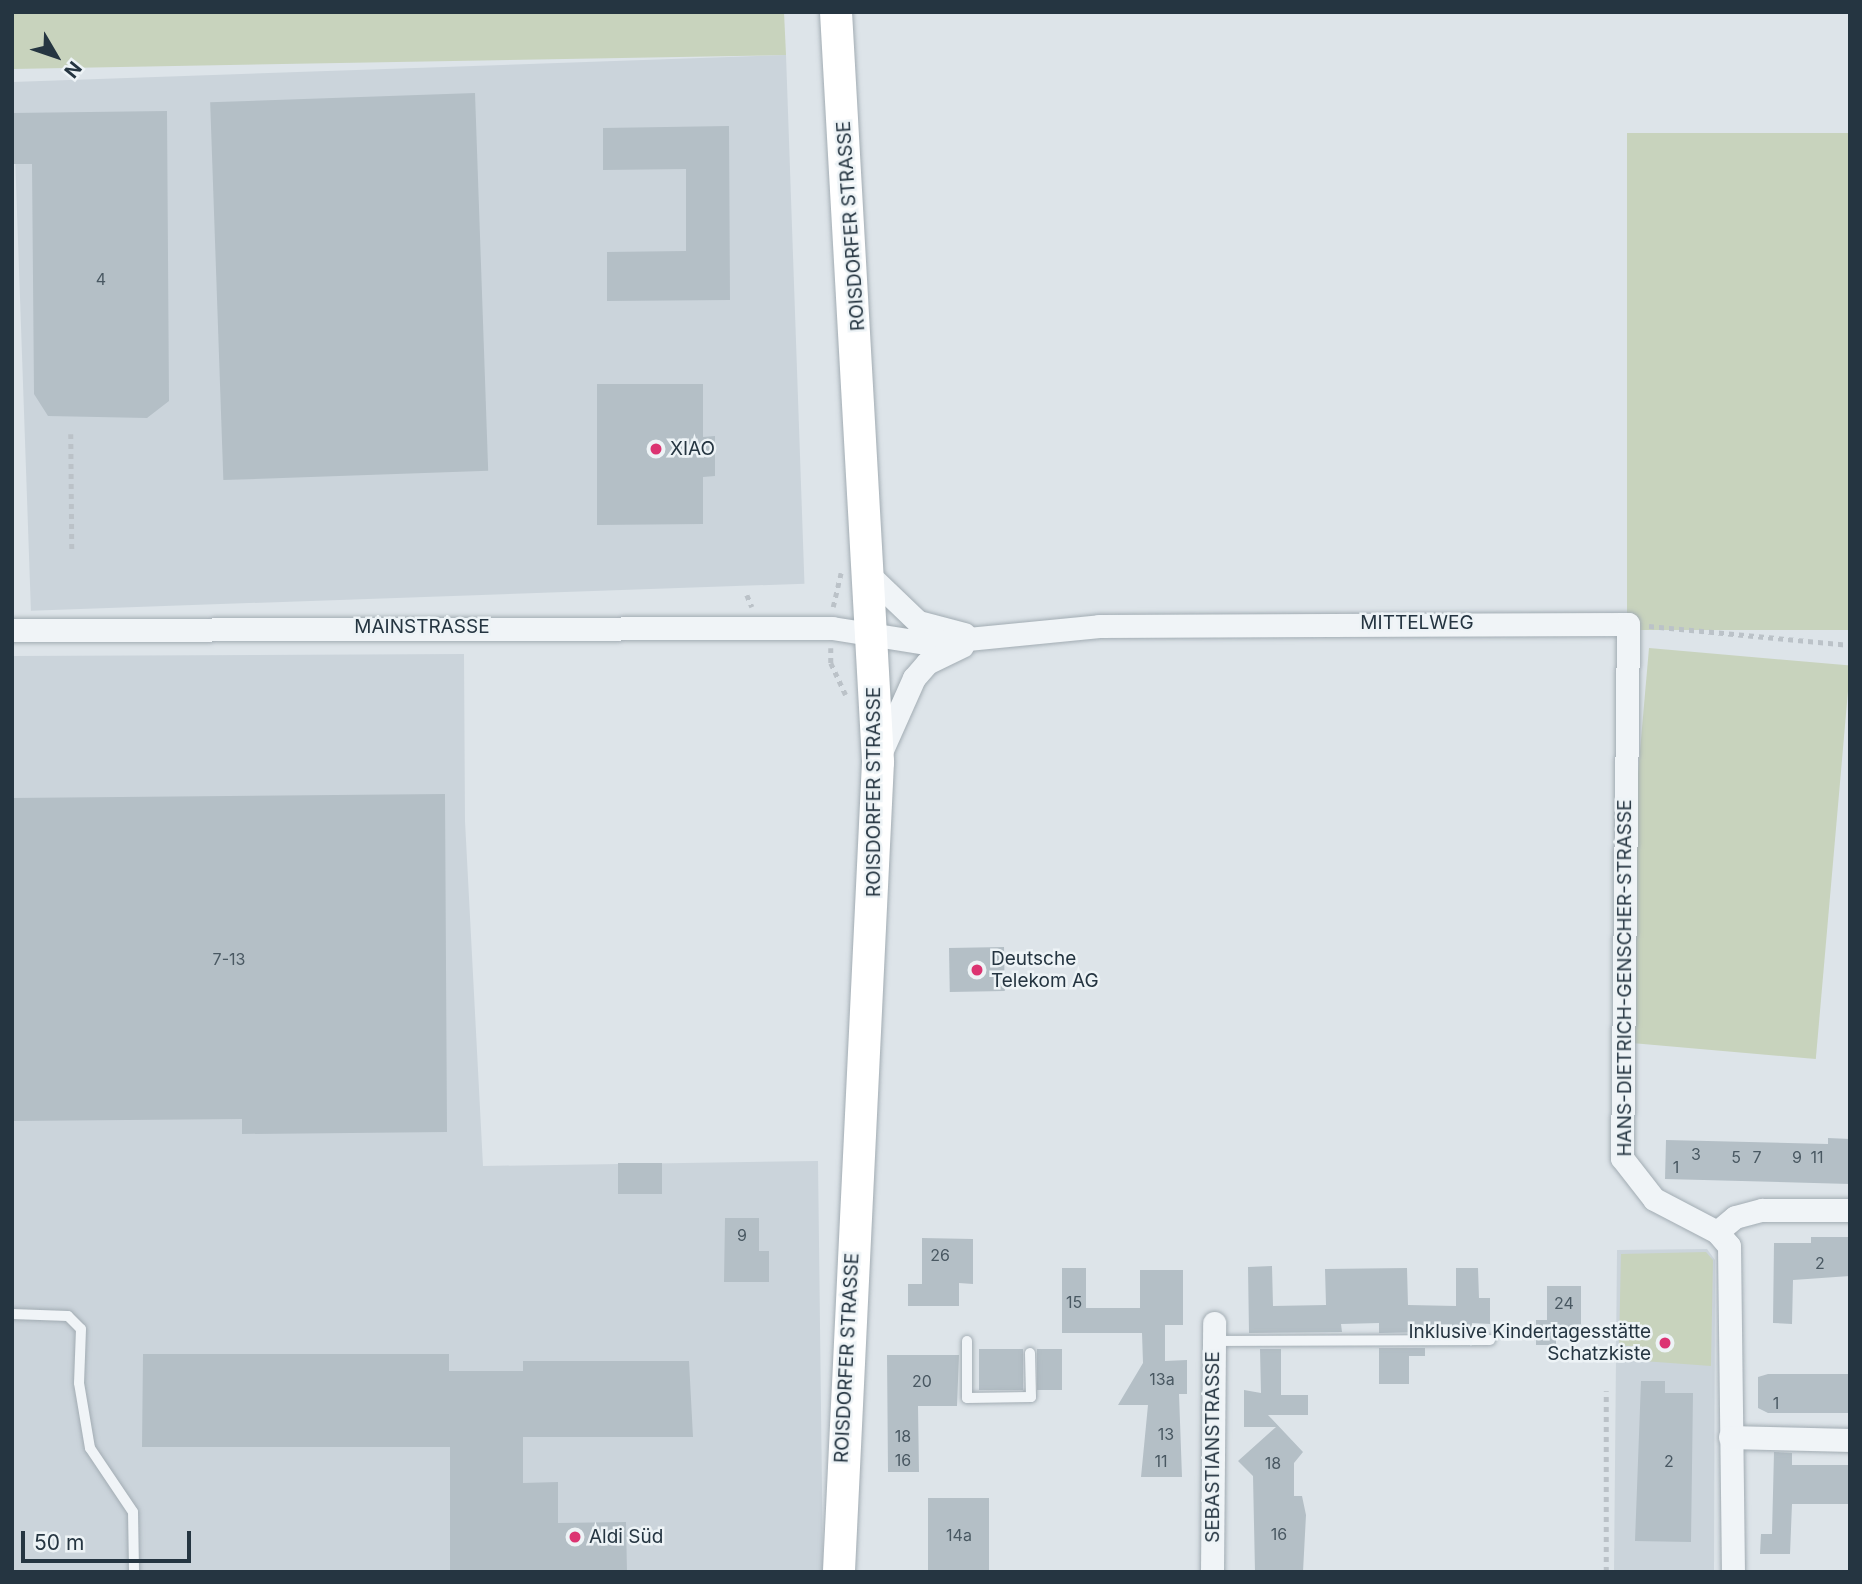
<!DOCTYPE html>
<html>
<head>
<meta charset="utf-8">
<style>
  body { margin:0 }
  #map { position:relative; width:1862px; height:1584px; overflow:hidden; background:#dde4e9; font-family:Inter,sans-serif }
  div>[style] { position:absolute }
  .built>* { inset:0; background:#cbd4db; transform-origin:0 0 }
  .green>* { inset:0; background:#c8d3bd; transform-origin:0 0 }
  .building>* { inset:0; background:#b4bfc6; transform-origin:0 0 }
  .path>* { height:4.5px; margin-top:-2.25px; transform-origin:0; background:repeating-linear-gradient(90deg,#bbc2c8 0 5px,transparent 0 10px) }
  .roads { filter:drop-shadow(0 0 2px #a2acb3) drop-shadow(0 0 2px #a2acb3) }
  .service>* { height:10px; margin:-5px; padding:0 5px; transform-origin:5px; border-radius:5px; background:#f0f4f7 }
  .minor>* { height:23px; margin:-11.5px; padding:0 11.5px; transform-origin:11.5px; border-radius:11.5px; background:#f0f4f7 }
  .secondary>* { height:32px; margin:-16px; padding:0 16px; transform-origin:16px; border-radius:16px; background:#fff }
  .dots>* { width:19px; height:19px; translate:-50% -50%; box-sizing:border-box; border:4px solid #edf3f6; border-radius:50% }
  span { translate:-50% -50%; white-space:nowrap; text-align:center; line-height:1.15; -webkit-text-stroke:5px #edf3f6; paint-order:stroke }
  .number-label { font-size:16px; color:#495862 }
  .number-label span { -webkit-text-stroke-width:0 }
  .street-label { font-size:19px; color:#253541 }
  .poi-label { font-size:19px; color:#253541 }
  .left { translate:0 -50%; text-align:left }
  .right { translate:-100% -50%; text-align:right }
  .frame { position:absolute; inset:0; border:14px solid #253541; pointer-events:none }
  .north { position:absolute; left:21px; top:21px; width:70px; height:70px; -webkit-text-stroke:5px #edf3f6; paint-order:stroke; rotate:129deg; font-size:19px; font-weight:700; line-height:28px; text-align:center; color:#253541 }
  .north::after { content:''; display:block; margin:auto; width:24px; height:32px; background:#253541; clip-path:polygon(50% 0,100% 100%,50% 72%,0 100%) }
  .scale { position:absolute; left:21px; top:1531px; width:170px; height:32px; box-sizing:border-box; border:4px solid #253541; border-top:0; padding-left:9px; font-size:21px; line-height:24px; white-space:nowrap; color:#253541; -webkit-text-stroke:5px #edf3f6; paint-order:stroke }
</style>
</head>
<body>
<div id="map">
  <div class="built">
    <div style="left:786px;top:55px;width:529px;height:774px;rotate:88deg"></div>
    <div style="clip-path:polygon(464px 654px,465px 821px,483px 1166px,818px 1161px,823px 1572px,12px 1572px,12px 656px)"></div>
    <div style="clip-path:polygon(1707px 1249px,1715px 1260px,1714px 1572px,1614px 1572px,1617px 1250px)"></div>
  </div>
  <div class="green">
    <div style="clip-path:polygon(12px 12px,784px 12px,786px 55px,12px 69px)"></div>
    <div style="left:1850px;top:133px;width:497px;height:223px;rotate:90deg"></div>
    <div style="left:1649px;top:648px;width:202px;height:395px;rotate:5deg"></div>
    <div style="clip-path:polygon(1706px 1252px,1713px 1260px,1711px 1366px,1643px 1361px,1639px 1346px,1619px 1346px,1621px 1254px)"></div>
  </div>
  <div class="building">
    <div style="left:475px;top:93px;width:378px;height:265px;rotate:88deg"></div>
    <div style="clip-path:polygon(167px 111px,169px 401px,147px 418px,48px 416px,34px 394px,32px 164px,12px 164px,12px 113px)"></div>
    <div style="clip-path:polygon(729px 126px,730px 300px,607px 301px,607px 252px,686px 251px,686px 169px,603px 170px,603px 128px)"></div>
    <div style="clip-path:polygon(597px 384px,703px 384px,703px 437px,715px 436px,715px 476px,703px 477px,703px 524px,597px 525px)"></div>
    <div style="clip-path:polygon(445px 794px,447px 1132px,242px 1134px,242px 1119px,12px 1121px,12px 798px)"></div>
    <div style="left:1004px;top:947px;width:44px;height:55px;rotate:89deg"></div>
    <div style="clip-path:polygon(1828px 1138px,1850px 1139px,1850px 1184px,1665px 1179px,1666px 1140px,1828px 1144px)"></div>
    <div style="left:618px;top:1163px;width:44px;height:31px"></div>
    <div style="clip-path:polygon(725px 1218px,759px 1218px,759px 1251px,769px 1251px,769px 1282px,724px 1282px)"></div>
    <div style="clip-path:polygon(1811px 1237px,1850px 1237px,1850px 1276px,1793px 1280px,1792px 1324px,1773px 1323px,1774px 1243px,1811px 1243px)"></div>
    <div style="clip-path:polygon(922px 1238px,973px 1239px,973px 1284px,959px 1283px,959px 1306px,908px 1306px,908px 1284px,922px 1284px)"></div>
    <div style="clip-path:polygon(1272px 1266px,1273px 1306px,1326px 1305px,1325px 1269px,1407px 1268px,1408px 1305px,1456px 1306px,1456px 1268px,1478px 1268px,1479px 1298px,1490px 1298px,1490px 1324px,1472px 1323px,1473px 1331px,1379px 1333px,1379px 1323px,1341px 1324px,1342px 1332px,1249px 1333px,1248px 1267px)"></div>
    <div style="clip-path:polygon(1062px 1268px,1086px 1268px,1086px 1308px,1140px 1308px,1140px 1270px,1183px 1270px,1183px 1325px,1165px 1325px,1165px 1361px,1187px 1360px,1187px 1394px,1179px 1394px,1182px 1477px,1141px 1477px,1148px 1405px,1118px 1405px,1143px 1363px,1142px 1333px,1062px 1333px)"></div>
    <div style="clip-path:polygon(1547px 1286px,1581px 1286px,1581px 1334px,1556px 1334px,1556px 1345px,1536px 1345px,1536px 1320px,1547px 1320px)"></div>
    <div style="clip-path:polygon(1379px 1348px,1425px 1348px,1425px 1356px,1409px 1356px,1409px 1384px,1379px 1384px)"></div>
    <div style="left:979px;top:1349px;width:44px;height:41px"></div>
    <div style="left:1037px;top:1349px;width:25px;height:41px"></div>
    <div style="clip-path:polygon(1260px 1349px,1281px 1349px,1281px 1395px,1308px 1395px,1308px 1415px,1268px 1415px,1303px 1452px,1294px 1463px,1294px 1496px,1302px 1496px,1306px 1515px,1303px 1572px,1255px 1572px,1253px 1476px,1238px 1461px,1276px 1427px,1244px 1427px,1244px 1390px,1261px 1393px)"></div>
    <div style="clip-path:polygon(143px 1354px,449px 1354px,449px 1371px,523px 1371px,523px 1361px,689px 1361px,693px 1437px,523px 1437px,523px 1483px,558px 1482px,558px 1523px,626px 1522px,627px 1572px,450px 1572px,450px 1447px,142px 1447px)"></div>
    <div style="clip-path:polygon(887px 1355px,959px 1355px,957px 1406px,918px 1406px,919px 1472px,888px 1472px)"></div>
    <div style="clip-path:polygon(1768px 1374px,1850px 1374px,1850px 1413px,1768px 1413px,1758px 1408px,1758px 1377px)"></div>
    <div style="clip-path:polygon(1641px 1381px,1665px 1381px,1665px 1393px,1693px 1393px,1691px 1542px,1635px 1541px)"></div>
    <div style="clip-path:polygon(1774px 1452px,1792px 1453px,1792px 1465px,1850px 1465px,1850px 1504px,1792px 1504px,1790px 1554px,1760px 1554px,1761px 1534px,1772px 1534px)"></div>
    <div style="left:989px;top:1498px;width:74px;height:61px;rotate:90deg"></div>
  </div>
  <div class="path">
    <div style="left:71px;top:434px;width:116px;rotate:89.5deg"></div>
    <div style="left:747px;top:595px;width:13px;rotate:67deg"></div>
    <div style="left:833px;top:607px;width:35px;rotate:-77deg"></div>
    <div style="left:1649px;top:626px;width:202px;rotate:5.4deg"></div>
    <div style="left:831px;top:648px;width:15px;rotate:90deg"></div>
    <div style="left:831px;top:663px;width:35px;rotate:65deg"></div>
    <div style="left:1606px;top:1572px;width:181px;rotate:-90deg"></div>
  </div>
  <div class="roads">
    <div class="service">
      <div style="left:12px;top:1314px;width:56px;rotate:2deg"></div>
      <div style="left:68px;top:1316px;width:18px;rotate:45deg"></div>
      <div style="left:81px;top:1329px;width:54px;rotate:92.1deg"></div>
      <div style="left:79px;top:1383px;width:66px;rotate:80.4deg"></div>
      <div style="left:90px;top:1448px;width:77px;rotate:56.1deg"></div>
      <div style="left:133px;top:1512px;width:60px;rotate:89deg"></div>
      <div style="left:967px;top:1341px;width:57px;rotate:90deg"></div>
      <div style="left:967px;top:1398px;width:64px;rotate:-0.9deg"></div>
      <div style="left:1031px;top:1397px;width:44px;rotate:-91.3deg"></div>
      <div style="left:1213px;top:1341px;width:277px;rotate:-0.2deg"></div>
    </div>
    <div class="minor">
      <div style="left:868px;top:574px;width:69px;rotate:43.8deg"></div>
      <div style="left:918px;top:622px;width:48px;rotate:14.6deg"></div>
      <div style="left:12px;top:630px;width:820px;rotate:-0.14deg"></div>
      <div style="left:832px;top:628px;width:96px;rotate:9deg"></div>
      <div style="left:927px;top:643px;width:173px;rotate:-5.6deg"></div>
      <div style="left:1099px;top:626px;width:529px;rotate:-0.22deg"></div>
      <div style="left:1628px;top:624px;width:534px;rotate:90.64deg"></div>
      <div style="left:1622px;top:1158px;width:52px;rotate:52deg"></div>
      <div style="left:1654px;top:1199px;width:71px;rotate:27.6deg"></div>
      <div style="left:1717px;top:1232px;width:18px;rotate:49deg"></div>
      <div style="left:1729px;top:1246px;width:326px;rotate:89.3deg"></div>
      <div style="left:881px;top:752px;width:81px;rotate:-66deg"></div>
      <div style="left:914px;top:678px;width:20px;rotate:-49deg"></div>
      <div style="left:927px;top:663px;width:39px;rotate:-26deg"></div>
      <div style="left:1717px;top:1232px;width:23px;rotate:-40deg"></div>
      <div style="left:1735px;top:1217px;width:28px;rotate:-15deg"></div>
      <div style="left:1762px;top:1210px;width:88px"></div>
      <div style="left:1730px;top:1437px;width:120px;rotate:1.4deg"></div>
      <div style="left:1212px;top:1572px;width:249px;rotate:-89.5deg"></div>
    </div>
    <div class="secondary">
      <div style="left:836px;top:12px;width:751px;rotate:86.79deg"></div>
      <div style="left:878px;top:762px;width:811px;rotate:92.76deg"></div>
    </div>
  </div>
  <div class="dots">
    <div style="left:656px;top:449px;background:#dc3472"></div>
    <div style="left:977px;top:970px;background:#dc3472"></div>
    <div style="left:1665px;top:1343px;background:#dc3472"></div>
    <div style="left:575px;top:1537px;background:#dc3472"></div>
  </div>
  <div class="number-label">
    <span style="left:101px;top:279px">4</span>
    <span style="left:229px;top:959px">7-13</span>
    <span style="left:1696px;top:1154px">3</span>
    <span style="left:1736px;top:1157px">5</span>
    <span style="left:1757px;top:1157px">7</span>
    <span style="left:1797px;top:1157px">9</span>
    <span style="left:1817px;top:1157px">11</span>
    <span style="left:1676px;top:1167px">1</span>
    <span style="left:742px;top:1235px">9</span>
    <span style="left:940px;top:1255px">26</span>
    <span style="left:1820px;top:1263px">2</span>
    <span style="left:1074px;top:1302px">15</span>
    <span style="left:1564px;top:1303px">24</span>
    <span style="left:1162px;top:1379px">13a</span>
    <span style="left:922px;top:1381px">20</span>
    <span style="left:1776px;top:1403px">1</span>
    <span style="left:1166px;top:1434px">13</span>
    <span style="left:903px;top:1436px">18</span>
    <span style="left:903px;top:1460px">16</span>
    <span style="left:1161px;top:1461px">11</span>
    <span style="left:1669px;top:1461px">2</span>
    <span style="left:1273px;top:1463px">18</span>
    <span style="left:1279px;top:1534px">16</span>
    <span style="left:959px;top:1535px">14a</span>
  </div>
  <div class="street-label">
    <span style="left:851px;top:226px;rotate:-94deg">ROISDORFER STRASSE</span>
    <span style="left:1417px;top:623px">MITTELWEG</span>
    <span style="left:422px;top:627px">MAINSTRASSE</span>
    <span style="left:874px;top:792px;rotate:-90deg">ROISDORFER STRASSE</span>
    <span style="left:1625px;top:978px;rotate:-90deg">HANS-DIETRICH-GENSCHER-STRASSE</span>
    <span style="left:847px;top:1358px;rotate:-87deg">ROISDORFER STRASSE</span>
    <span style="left:1213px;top:1447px;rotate:-90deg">SEBASTIANSTRASSE</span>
  </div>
  <div class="poi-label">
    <span class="left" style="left:670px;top:449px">XIAO</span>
    <span class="left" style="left:991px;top:970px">Deutsche<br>Telekom AG</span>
    <span class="right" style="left:1651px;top:1343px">Inklusive Kindertagesstätte<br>Schatzkiste</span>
    <span class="left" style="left:589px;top:1537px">Aldi Süd</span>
  </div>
  <div class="frame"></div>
  <div class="north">N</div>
  <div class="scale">50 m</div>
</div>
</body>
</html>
